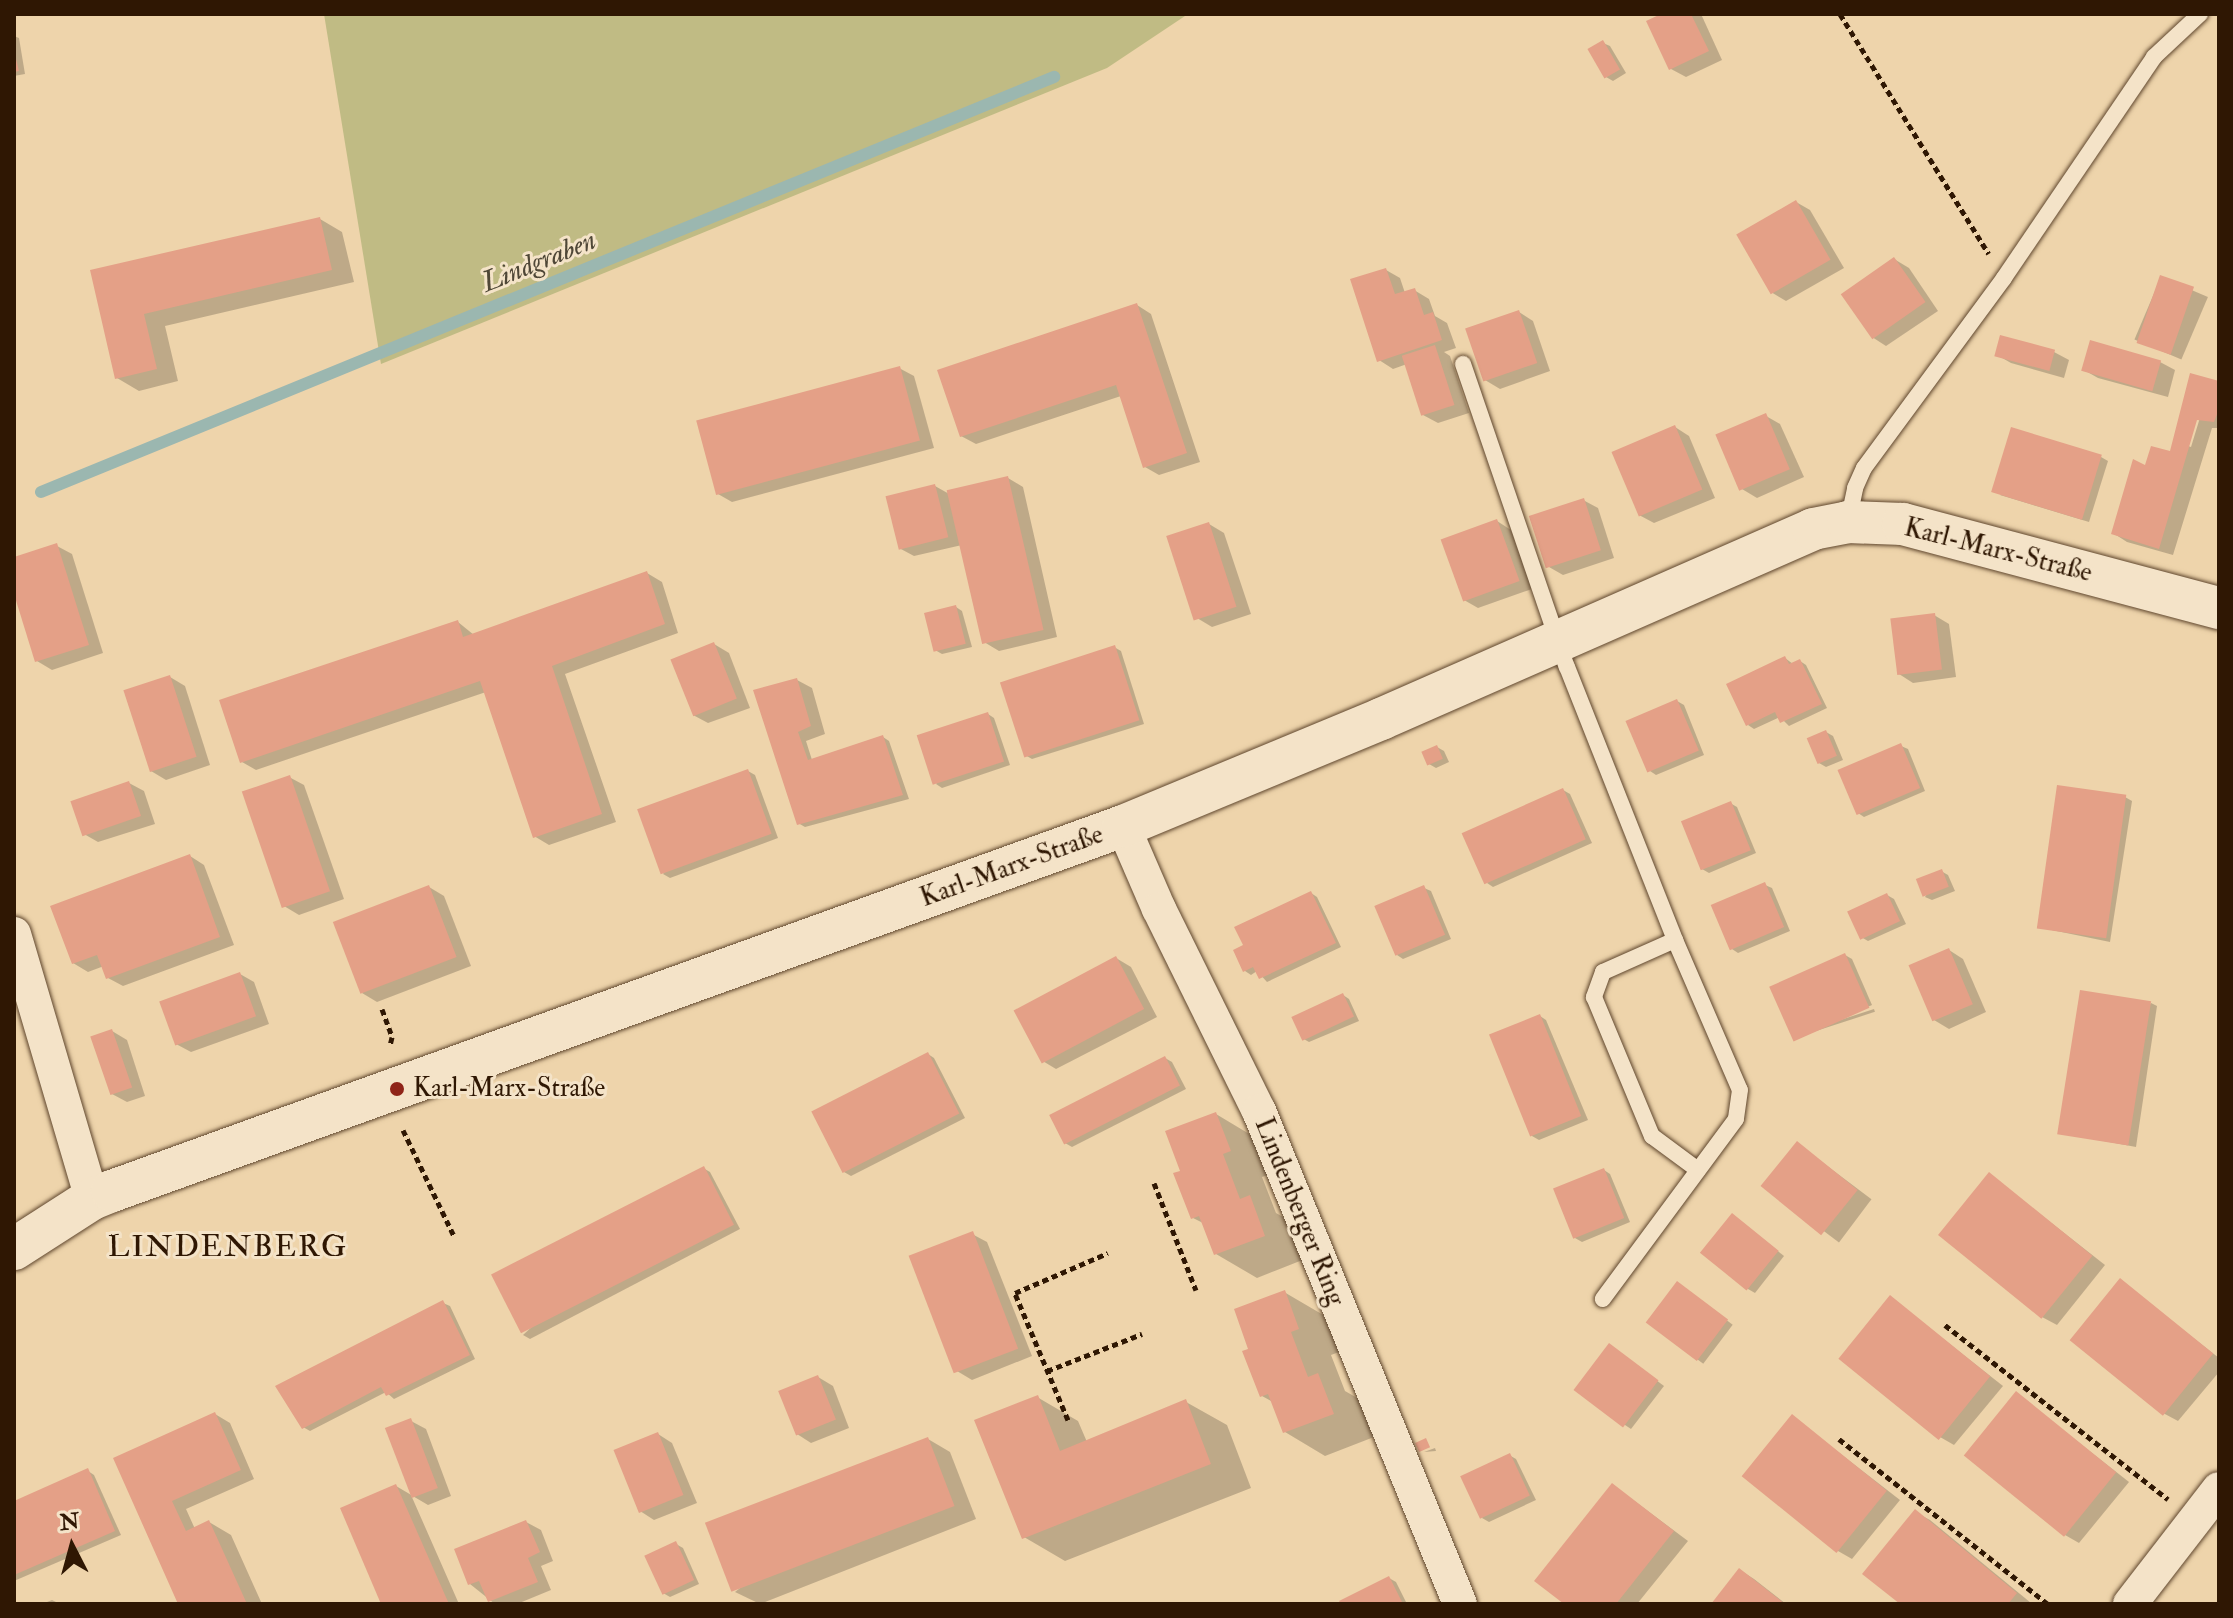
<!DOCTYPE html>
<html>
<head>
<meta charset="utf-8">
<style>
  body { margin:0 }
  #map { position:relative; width:2233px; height:1618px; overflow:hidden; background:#eed4ab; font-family:"IM FELL Double Pica",serif }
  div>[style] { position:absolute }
  .green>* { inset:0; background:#c0bb84 }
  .shadow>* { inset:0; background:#0003; transform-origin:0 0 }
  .stream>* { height:12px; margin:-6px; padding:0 6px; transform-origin:6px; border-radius:6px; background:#9bb7b0 }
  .building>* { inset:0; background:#e4a087; transform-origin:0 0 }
  .path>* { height:5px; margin-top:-2.5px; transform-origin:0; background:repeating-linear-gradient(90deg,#2f1703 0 6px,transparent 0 10px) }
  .roads { filter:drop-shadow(0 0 2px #5f462d) drop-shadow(0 0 2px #5f462d) }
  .service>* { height:16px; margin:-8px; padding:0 8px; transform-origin:8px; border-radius:8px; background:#f4e3c8 }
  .minor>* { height:34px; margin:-17px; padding:0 17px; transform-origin:17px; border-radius:17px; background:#f4e3c8 }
  .tertiary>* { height:42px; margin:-21px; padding:0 21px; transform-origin:21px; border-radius:21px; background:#f4e3c8 }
  .dots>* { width:22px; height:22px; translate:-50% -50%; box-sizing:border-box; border:4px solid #f4e3c8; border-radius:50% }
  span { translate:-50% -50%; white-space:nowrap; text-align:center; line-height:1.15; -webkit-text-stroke:6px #f4e3c8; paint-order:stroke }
  .street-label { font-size:26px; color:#2f1703 }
  .poi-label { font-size:26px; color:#2f1703 }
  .left { translate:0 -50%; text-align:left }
  .water-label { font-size:28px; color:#4f4737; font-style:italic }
  .quarter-label { font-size:30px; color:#2f1703; letter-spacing:2px }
  .frame { position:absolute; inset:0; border:16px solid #2f1703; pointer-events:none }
  .north { position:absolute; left:32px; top:1506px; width:80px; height:80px; -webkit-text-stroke:6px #f4e3c8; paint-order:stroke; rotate:354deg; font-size:22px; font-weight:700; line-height:32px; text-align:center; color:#2f1703 }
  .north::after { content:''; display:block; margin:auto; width:28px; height:36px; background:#2f1703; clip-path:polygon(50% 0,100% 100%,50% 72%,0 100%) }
</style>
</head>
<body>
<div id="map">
  <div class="green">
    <div style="clip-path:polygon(324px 14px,1188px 14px,1107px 68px,381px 364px)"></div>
  </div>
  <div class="shadow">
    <div style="clip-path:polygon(1665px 14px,1701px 14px,1722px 60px,1686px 77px,1671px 69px)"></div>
    <div style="clip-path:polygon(14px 36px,19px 38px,25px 74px,14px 76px)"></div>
    <div style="clip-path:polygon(1603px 43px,1610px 46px,1626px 73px,1613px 81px,1606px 77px)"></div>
    <div style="clip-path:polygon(1796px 202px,1810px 210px,1844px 268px,1786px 301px,1771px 292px)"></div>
    <div style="clip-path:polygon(320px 219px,342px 232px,354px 282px,165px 326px,178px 381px,139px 391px,117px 378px,92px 272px)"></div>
    <div style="clip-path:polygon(1894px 259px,1909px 268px,1938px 311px,1886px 346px,1872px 337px)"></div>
    <div style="clip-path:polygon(1386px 270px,1400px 278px,1405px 293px,1414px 290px,1429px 299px,1435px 316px,1447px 323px,1456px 348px,1444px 352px,1450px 356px,1469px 413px,1438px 423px,1423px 415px,1407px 364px,1393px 369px,1379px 360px)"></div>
    <div style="left:2161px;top:277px;width:51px;height:68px;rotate:23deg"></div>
    <div style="clip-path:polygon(1137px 305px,1151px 314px,1200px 462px,1159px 475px,1145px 467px,1121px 396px,976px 444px,961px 436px)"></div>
    <div style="clip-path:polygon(1519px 312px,1533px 321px,1550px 371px,1500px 389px,1485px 380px)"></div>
    <div style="clip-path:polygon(2054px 352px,2069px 360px,2064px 378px,2011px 363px,1997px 355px)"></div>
    <div style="clip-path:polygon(2160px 362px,2175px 370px,2168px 397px,2098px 378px,2084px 370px)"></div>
    <div style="clip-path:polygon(899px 368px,914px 376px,934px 448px,732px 502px,718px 494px)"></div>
    <div style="clip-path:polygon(evenodd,2191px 375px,2219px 383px,2219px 428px,2212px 428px,2173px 555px,2127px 542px,2113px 533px,2135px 462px,2147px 468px,2152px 449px,2172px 454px,2191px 375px,2198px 410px,2202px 411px,2191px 447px,2188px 446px,2198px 410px)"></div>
    <div style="clip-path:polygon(1766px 416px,1780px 424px,1804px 477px,1757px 498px,1742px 489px)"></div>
    <div style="clip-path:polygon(1675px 427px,1689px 436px,1715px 498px,1654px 523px,1639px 515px)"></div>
    <div style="clip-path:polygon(2101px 457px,2108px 461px,2089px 522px,2000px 495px)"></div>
    <div style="clip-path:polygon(1008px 478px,1023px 487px,1057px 637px,999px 651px,984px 642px,962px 545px,914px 556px,899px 548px,935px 486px,951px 495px)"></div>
    <div style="clip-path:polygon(1583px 500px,1598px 508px,1614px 558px,1563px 575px,1549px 567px)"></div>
    <div style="clip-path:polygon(1497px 521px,1511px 530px,1532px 589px,1478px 608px,1464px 600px)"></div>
    <div style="clip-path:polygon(1209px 524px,1224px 533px,1251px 614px,1212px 627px,1197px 618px)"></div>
    <div style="clip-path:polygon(57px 546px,72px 554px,103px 653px,52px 670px,37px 661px,14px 587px,14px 559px)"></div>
    <div style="clip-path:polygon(647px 573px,662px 582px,678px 633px,565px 674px,616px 822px,549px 845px,534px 836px,486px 692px,256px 770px,242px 762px,458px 622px,474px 635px)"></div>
    <div style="clip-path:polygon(956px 607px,962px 611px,972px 647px,942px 654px,935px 650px)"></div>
    <div style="clip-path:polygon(1934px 615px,1949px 624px,1956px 677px,1913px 683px,1899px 674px)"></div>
    <div style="clip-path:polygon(714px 644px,729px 653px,750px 708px,708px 723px,693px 715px)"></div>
    <div style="clip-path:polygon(1114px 647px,1121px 651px,1144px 724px,1032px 759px,1025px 755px)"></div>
    <div style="clip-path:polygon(1785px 658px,1793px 664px,1800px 661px,1806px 665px,1827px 708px,1789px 726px,1780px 717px,1754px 729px,1748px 725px)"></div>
    <div style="clip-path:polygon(170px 677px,185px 686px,210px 765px,166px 780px,151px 771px)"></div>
    <div style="clip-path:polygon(797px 680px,812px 688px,825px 734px,806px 741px,812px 760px,883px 737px,889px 741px,909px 799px,805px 827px,798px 823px)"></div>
    <div style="clip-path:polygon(1677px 701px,1684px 705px,1704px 755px,1656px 775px,1650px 771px)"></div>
    <div style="clip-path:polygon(988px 714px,994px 718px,1010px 765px,942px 788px,936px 784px)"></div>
    <div style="clip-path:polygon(1826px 732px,1833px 736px,1843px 760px,1826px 767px,1819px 763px)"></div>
    <div style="clip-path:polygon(1901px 746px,1908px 749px,1925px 791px,1864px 817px,1858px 813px)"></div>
    <div style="clip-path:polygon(1437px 747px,1444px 751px,1449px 762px,1436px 768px,1429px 764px)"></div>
    <div style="clip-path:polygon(748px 771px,755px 775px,778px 838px,670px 878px,663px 874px)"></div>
    <div style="clip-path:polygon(289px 777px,304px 785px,344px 899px,299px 915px,284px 906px)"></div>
    <div style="clip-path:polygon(129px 783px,144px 791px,155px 824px,98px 842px,84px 834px)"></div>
    <div style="clip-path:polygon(1563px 790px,1570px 794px,1592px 843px,1493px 887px,1487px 883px)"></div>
    <div style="clip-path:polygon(2125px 797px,2132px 801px,2110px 942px,2037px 927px)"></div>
    <div style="clip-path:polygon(1730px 803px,1737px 807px,1756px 853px,1709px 873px,1702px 869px)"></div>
    <div style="clip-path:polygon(190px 856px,204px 865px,234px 945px,123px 986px,108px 978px,104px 966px,88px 972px,73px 963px)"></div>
    <div style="clip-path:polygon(1941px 871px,1948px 875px,1955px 891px,1932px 900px,1925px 897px)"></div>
    <div style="clip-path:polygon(1765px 885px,1772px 888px,1790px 931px,1738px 953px,1732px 949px)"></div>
    <div style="clip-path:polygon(429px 887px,444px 896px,471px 966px,377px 1002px,362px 993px)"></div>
    <div style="clip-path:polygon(1424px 888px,1431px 891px,1451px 939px,1403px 959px,1397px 955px)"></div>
    <div style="clip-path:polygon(1311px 893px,1317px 897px,1341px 947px,1267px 982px,1257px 971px,1251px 975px,1245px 971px,1246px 946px)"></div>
    <div style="clip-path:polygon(1887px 895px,1894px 899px,1906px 924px,1868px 941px,1861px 937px)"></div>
    <div style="clip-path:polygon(1949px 950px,1963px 959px,1986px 1012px,1949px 1029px,1934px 1020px)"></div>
    <div style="clip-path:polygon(1845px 955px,1852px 959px,1872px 1005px,1795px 1040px)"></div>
    <div style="clip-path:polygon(1116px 958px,1131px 967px,1157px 1017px,1056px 1069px,1041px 1060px)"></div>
    <div style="clip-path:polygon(240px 974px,254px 982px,269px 1024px,191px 1052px,176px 1044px)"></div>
    <div style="clip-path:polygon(1343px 995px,1349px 999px,1359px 1021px,1309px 1042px,1302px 1038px)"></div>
    <div style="clip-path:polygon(2151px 1003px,2157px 1006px,2136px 1147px,2061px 1133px)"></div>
    <div style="left:1874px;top:1009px;width:3px;height:83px;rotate:72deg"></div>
    <div style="clip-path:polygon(1540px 1016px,1546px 1020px,1588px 1120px,1539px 1140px,1532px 1136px)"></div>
    <div style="clip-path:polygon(112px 1031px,127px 1040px,145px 1096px,127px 1102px,112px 1094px)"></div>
    <div style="clip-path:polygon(928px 1054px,934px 1058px,965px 1118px,851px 1176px,844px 1172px)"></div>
    <div style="clip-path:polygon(1165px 1058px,1172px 1062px,1186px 1089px,1072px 1147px,1065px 1143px)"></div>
    <div style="clip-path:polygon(1216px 1114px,1256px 1138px,1271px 1174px,1262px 1177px,1276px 1213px,1290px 1221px,1305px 1259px,1257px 1278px,1216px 1254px,1205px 1224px,1193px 1218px,1182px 1172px)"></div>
    <div style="left:1798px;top:1144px;width:92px;height:54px;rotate:37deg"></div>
    <div style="clip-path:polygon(703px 1168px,710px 1172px,740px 1229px,530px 1339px,523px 1335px)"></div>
    <div style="clip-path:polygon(1604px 1170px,1610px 1174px,1630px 1222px,1582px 1242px,1575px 1238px)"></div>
    <div style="clip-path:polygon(1990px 1175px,2105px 1265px,2057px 1325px,2042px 1317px)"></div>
    <div style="clip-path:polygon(1739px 1220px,1784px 1256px,1755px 1293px,1748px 1289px)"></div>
    <div style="clip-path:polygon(972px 1234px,987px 1242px,1032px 1356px,972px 1380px,957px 1371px)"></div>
    <div style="clip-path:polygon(2120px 1281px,2219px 1358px,2219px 1372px,2178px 1421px,2163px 1413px)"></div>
    <div style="left:1684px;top:1288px;width:61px;height:49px;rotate:37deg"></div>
    <div style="clip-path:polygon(1284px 1292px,1325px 1316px,1339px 1352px,1331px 1355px,1345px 1391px,1359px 1399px,1374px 1437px,1325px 1456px,1285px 1432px,1273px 1402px,1262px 1396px,1251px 1350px)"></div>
    <div style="clip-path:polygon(1890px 1297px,2003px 1386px,1954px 1445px,1940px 1437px)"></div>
    <div style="clip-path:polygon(443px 1303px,450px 1306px,475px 1359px,394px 1399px,386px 1392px,310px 1431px,303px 1427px)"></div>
    <div style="clip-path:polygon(1616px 1350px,1664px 1386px,1631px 1429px,1625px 1425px)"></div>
    <div style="clip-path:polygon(818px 1377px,833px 1386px,849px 1428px,811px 1443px,797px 1434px)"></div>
    <div style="clip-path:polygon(2017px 1394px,2129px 1482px,2079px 1543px,2065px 1535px)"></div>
    <div style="clip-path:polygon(1037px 1397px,1078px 1421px,1087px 1442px,1186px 1402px,1227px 1425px,1251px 1488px,1065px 1561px,1024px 1537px)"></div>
    <div style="clip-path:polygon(215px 1414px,230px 1423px,254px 1479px,186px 1509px,195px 1529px,209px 1522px,231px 1535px,262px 1604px,181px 1604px,116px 1459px)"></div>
    <div style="clip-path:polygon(1793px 1417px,1900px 1500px,1852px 1559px,1838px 1551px)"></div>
    <div style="clip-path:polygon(411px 1421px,426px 1429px,451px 1496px,428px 1505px,411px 1495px,459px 1604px,384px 1604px,396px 1486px,413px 1496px)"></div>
    <div style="clip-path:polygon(658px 1434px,672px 1443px,697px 1503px,654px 1520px,640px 1511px)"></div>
    <div style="clip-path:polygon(928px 1439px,950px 1452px,976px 1519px,760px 1604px,735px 1592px)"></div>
    <div style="clip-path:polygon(1435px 1448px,1436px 1451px,1424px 1452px)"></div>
    <div style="clip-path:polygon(1509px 1455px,1516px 1459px,1536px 1500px,1489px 1522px,1482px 1518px)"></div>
    <div style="clip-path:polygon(88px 1471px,94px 1475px,121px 1535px,14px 1581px,14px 1502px)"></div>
    <div style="clip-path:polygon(1613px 1485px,1688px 1541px,1637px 1604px,1567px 1604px)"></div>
    <div style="clip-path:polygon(1915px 1512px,1930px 1520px,2031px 1603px,1903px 1604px)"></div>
    <div style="clip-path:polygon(526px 1522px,541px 1530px,553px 1561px,541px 1566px,551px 1590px,517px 1604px,495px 1604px,470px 1584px)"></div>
    <div style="clip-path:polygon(676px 1544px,683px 1548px,699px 1584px,670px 1597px,663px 1593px)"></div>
    <div style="clip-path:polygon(1740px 1570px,1754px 1579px,1786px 1604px,1714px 1604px)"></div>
    <div style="clip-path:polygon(1389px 1578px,1396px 1582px,1407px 1604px,1343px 1604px)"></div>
    <div style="clip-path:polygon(52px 1600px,60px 1604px,42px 1604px)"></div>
  </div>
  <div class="stream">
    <div style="left:41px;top:492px;width:1095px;rotate:-22.28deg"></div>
  </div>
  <div class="building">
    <div style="clip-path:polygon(1661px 14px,1691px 14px,1709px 51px,1669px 70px,1646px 21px)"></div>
    <div style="left:1603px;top:40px;width:34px;height:18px;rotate:60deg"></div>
    <div style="clip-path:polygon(14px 51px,19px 71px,14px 72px)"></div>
    <div style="left:1796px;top:200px;width:69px;height:69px;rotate:60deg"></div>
    <div style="clip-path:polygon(320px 217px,332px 270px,144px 314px,157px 369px,115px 379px,90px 270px)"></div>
    <div style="left:1894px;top:257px;width:55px;height:65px;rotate:55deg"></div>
    <div style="clip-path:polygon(1386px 268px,1395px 294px,1415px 288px,1424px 315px,1433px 312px,1442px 340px,1377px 362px,1350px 279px)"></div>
    <div style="left:2160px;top:275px;width:36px;height:72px;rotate:19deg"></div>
    <div style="clip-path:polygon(1137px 303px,1187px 453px,1143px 468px,1116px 385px,960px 437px,937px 370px)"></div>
    <div style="left:1519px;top:310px;width:56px;height:57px;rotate:71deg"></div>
    <div style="left:2000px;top:335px;width:57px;height:22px;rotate:15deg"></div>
    <div style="left:2090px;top:340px;width:74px;height:32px;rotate:16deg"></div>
    <div style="left:1435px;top:345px;width:63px;height:35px;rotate:72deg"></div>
    <div style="left:900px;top:366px;width:77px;height:211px;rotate:75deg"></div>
    <div style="clip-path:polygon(2190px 373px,2219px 381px,2219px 409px,2214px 422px,2197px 420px,2159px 549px,2111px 534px,2133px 459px,2145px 465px,2151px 446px,2170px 451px)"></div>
    <div style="left:1766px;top:413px;width:61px;height:55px;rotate:67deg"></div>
    <div style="left:1675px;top:425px;width:70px;height:69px;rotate:67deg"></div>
    <div style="left:2011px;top:427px;width:95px;height:68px;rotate:17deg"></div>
    <div style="left:1008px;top:476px;width:158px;height:63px;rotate:77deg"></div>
    <div style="left:935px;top:484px;width:55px;height:51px;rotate:76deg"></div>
    <div style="left:1584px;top:498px;width:55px;height:58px;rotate:72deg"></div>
    <div style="left:1497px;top:519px;width:66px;height:60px;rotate:70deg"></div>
    <div style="left:1209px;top:522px;width:89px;height:45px;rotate:72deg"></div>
    <div style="clip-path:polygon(57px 543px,89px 645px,35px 662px,14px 594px,14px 557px)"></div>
    <div style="clip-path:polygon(647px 571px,665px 624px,552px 666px,602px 814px,533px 838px,480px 681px,240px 763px,219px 700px,458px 620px,463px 637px)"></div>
    <div style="left:956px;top:605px;width:40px;height:33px;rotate:76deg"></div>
    <div style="left:1935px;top:613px;width:57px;height:45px;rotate:83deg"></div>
    <div style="left:714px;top:642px;width:61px;height:47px;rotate:68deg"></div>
    <div style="left:1115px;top:645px;width:79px;height:121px;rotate:72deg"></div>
    <div style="clip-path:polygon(1785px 656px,1789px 664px,1800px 659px,1822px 704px,1780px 723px,1775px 712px,1746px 726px,1726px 684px)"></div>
    <div style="left:170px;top:675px;width:86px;height:49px;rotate:72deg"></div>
    <div style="clip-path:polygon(797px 678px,811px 726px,798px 732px,808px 760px,883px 735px,903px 795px,797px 825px,753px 690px)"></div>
    <div style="left:1677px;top:699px;width:56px;height:56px;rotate:67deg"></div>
    <div style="left:988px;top:712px;width:52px;height:75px;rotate:72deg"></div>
    <div style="left:1826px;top:730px;width:28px;height:21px;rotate:67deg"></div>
    <div style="left:1901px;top:743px;width:49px;height:69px;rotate:67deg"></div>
    <div style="left:1437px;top:745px;width:15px;height:17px;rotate:67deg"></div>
    <div style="left:748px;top:769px;width:69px;height:118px;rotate:70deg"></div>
    <div style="left:290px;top:775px;width:123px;height:51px;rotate:71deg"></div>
    <div style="left:129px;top:781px;width:37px;height:62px;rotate:71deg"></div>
    <div style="left:2057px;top:785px;width:70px;height:145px;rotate:8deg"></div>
    <div style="left:1563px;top:788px;width:56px;height:111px;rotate:66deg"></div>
    <div style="left:1731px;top:801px;width:53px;height:54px;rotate:68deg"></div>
    <div style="clip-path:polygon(190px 854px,220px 937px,106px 979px,97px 955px,72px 964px,50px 906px)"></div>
    <div style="left:1942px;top:869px;width:19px;height:28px;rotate:69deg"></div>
    <div style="left:1765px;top:882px;width:49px;height:59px;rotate:67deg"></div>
    <div style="left:429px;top:885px;width:77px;height:103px;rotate:69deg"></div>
    <div style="left:1424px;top:885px;width:54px;height:54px;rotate:67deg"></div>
    <div style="clip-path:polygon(1311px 891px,1336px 943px,1259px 979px,1253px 967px,1243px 972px,1233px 950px,1243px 945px,1234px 927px)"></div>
    <div style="left:1887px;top:893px;width:31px;height:44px;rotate:65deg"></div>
    <div style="left:1949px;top:948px;width:61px;height:44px;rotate:67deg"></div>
    <div style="left:1845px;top:953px;width:60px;height:83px;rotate:66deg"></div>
    <div style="left:1116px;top:956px;width:60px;height:116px;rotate:62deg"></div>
    <div style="left:240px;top:972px;width:47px;height:86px;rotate:70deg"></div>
    <div style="left:2080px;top:990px;width:72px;height:146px;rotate:9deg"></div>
    <div style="left:1343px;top:993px;width:26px;height:57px;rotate:65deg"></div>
    <div style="left:1540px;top:1014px;width:110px;height:55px;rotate:68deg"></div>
    <div style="left:112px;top:1029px;width:62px;height:23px;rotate:71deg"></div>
    <div style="left:928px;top:1052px;width:69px;height:131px;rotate:63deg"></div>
    <div style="left:1165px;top:1056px;width:33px;height:130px;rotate:63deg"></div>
    <div style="clip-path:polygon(1216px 1112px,1231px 1151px,1223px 1154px,1240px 1199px,1250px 1195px,1265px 1236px,1214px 1255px,1199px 1216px,1191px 1219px,1173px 1173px,1180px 1171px,1165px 1131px)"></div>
    <div style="left:1797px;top:1141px;width:78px;height:58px;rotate:39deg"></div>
    <div style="left:704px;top:1166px;width:66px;height:239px;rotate:63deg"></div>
    <div style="left:1604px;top:1168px;width:54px;height:55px;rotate:68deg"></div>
    <div style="left:1989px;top:1172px;width:133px;height:81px;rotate:39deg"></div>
    <div style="left:1732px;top:1213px;width:60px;height:51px;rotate:39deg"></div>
    <div style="left:973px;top:1231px;width:126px;height:69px;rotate:69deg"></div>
    <div style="left:2120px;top:1278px;width:120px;height:80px;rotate:39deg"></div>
    <div style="left:1677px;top:1281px;width:64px;height:52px;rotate:37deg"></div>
    <div style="clip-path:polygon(1285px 1290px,1299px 1329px,1291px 1332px,1308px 1377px,1318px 1373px,1334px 1414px,1283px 1433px,1268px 1394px,1260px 1397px,1242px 1351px,1248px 1349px,1234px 1309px)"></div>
    <div style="left:1890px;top:1295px;width:129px;height:82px;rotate:39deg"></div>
    <div style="clip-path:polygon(443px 1300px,470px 1355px,386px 1396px,381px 1387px,302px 1429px,275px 1386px)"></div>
    <div style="left:1609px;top:1343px;width:62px;height:59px;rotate:37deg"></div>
    <div style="left:818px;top:1375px;width:48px;height:43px;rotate:68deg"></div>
    <div style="left:2016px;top:1391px;width:129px;height:83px;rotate:39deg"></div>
    <div style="clip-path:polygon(1038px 1395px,1060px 1451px,1186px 1399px,1211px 1464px,1022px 1539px,974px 1420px)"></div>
    <div style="clip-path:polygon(215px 1412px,241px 1470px,172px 1501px,186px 1531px,209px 1520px,247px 1604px,178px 1604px,113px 1458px)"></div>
    <div style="left:1792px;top:1414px;width:122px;height:80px;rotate:39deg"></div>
    <div style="left:411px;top:1418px;width:75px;height:28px;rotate:69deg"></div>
    <div style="left:658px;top:1432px;width:68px;height:48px;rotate:68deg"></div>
    <div style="left:928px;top:1437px;width:74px;height:239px;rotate:69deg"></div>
    <div style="left:1426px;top:1438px;width:10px;height:12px;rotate:66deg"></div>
    <div style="left:1510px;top:1453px;width:47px;height:55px;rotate:65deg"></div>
    <div style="clip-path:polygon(88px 1468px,115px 1531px,14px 1575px,14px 1501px)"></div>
    <div style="clip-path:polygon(1612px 1483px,1674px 1531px,1616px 1604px,1564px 1604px,1534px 1581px)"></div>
    <div style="clip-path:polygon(396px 1484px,449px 1604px,381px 1604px,340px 1508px)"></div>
    <div style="clip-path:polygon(1915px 1509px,2017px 1593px,2008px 1604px,1900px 1604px,1862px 1574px)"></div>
    <div style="clip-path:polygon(526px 1520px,540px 1552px,528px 1558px,538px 1582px,488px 1602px,479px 1581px,468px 1585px,454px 1549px)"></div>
    <div style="left:676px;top:1541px;width:43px;height:35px;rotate:65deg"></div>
    <div style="clip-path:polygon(1739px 1568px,1785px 1604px,1711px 1604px)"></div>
    <div style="clip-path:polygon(1389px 1576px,1403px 1604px,1341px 1604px,1339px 1601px)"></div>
  </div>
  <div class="path">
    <div style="left:1840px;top:14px;width:282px;rotate:58.2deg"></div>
    <div style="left:382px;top:1009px;width:30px;rotate:70deg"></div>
    <div style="left:392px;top:1037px;width:9px;rotate:103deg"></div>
    <div style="left:403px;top:1130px;width:118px;rotate:64.3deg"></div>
    <div style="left:1154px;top:1183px;width:115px;rotate:68.6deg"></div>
    <div style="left:1945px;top:1325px;width:283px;rotate:38deg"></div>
    <div style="left:1047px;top:1371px;width:102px;rotate:-21.3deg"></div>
    <div style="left:1068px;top:1420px;width:138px;rotate:-112.7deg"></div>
    <div style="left:1015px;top:1293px;width:101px;rotate:-23.3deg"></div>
    <div style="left:1839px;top:1439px;width:266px;rotate:38.3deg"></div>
  </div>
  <div class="roads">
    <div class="service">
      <div style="left:1463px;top:364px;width:320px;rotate:71.1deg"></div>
      <div style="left:1567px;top:667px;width:294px;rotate:68.4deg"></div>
      <div style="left:1675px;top:940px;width:163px;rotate:66.6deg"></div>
      <div style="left:1740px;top:1090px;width:29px;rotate:98deg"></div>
      <div style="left:1736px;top:1119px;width:224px;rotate:126.5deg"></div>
      <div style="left:1848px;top:522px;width:35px;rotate:-78deg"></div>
      <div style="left:1855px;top:488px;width:22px;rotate:-66deg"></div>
      <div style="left:1864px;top:468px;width:236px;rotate:-53.6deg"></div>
      <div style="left:2004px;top:278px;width:267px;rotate:-55.8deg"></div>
      <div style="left:2154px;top:57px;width:63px;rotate:-43.1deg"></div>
      <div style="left:1675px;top:940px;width:79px;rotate:156deg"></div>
      <div style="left:1603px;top:972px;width:27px;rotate:110deg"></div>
      <div style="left:1594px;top:997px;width:151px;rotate:67.4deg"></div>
      <div style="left:1652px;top:1136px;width:57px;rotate:36.5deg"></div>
    </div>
    <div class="minor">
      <div style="left:1123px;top:826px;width:90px;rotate:66.6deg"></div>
      <div style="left:1159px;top:909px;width:225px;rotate:63.7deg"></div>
      <div style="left:1259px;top:1111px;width:532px;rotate:67.82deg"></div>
      <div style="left:14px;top:934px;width:276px;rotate:73.6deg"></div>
      <div style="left:2130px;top:1604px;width:145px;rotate:-52.3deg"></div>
    </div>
    <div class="tertiary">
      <div style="left:14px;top:1249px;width:93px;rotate:-32.7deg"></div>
      <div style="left:92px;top:1199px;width:22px;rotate:-22deg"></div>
      <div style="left:112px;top:1191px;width:1075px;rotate:-19.85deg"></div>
      <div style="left:1123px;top:826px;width:279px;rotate:-22.5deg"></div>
      <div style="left:1381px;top:719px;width:472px;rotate:-23.7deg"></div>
      <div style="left:1813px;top:529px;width:36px;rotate:-11deg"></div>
      <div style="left:1848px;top:522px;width:55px;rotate:2.1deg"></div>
      <div style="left:1903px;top:524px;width:327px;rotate:14.9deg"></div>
    </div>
  </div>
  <div class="dots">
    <div style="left:397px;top:1089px;background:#8f2418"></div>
  </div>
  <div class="street-label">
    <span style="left:1998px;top:551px;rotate:14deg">Karl-Marx-Straße</span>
    <span style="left:1012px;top:867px;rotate:-20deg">Karl-Marx-Straße</span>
    <span style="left:1299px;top:1212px;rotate:68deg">Lindenberger Ring</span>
  </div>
  <div class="poi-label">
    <span class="left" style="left:413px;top:1089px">Karl-Marx-Straße</span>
  </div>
  <div class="water-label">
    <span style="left:539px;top:262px;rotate:-22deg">Lindgraben</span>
  </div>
  <div class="quarter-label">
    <span style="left:228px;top:1247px">LINDENBERG</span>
  </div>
  <div class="frame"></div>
  <div class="north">N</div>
</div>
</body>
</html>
